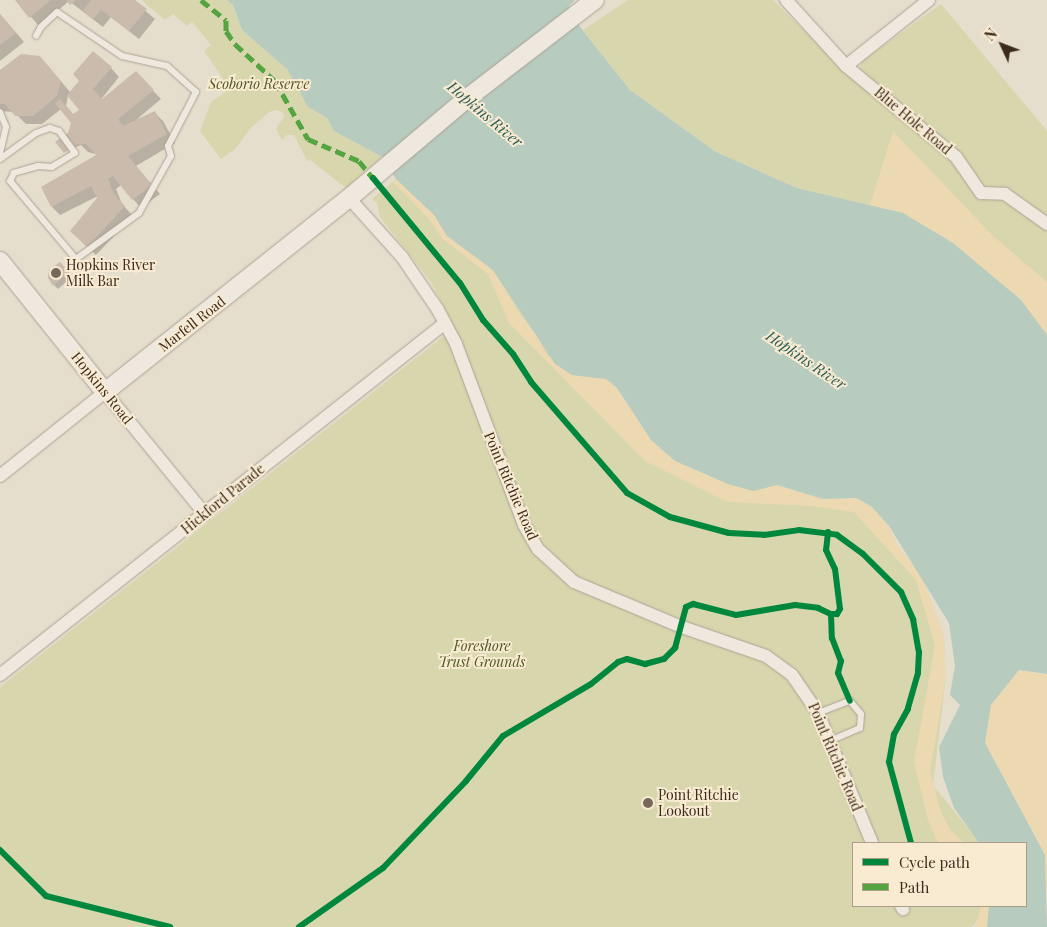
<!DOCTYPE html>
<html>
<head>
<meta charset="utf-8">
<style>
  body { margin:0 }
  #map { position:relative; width:1047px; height:927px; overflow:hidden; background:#e6decc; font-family:"Playfair Display",serif }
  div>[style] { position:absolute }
  .green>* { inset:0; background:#d8d6ad }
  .sand>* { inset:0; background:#ecd9b2 }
  .water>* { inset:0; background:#b8cbbf }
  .shadow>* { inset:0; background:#0003 }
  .building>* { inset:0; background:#cabbad }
  .roads { filter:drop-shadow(0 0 1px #aba396) drop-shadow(0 0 1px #aba396) }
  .lane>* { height:6px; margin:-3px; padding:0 3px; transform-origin:3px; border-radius:3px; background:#eee8de }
  .street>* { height:12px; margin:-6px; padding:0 6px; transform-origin:6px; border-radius:6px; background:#eee8de }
  .secondary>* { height:18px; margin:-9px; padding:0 9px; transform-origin:9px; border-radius:9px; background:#eee8de }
  .quiet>* { height:5px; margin-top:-2.5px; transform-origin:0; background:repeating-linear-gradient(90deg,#54a441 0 10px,transparent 0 15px) }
  .cycleway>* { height:6px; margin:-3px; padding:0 3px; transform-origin:3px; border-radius:3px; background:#00873e }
  .dots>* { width:14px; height:14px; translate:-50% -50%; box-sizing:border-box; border:2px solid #f8ebd1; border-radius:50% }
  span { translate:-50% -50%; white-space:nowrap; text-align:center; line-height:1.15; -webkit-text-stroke:4px #f8ebd1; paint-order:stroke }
  .park-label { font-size:14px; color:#4e5921; font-style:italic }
  .street-label { font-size:14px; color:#3b2a1d }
  .poi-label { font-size:14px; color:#3b2a1d }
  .left { translate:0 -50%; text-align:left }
  .water-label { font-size:15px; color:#2b5c57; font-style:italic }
  .legend { position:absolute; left:852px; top:842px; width:175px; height:65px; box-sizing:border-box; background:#f8ebd1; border:1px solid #ac9e89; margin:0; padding:6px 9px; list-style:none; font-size:15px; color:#3b2a1d }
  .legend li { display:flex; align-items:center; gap:10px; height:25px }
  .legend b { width:25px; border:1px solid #ac9e89 }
  .north { position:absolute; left:977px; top:20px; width:50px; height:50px; -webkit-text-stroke:4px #f8ebd1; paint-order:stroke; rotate:313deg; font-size:14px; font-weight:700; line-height:20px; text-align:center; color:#3b2a1d }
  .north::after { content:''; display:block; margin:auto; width:18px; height:22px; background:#3b2a1d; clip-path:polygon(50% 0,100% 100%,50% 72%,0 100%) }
</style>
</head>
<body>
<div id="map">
  <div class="green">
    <div style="clip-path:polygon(141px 0,227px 0,233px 5px,242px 30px,287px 69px,308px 107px,327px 118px,334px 131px,382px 157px,346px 188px,310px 160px,307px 161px,294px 135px,287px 135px,282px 140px,276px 129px,284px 117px,283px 112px,276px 110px,269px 112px,251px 128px,235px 149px,221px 159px,200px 131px,211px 102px,230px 89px,204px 51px,211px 45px,192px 22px,187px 26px,173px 14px,165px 20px)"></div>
    <div style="clip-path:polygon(628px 0,773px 0,855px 81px,862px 61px,941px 4px,1047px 131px,1047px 335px,1011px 292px,903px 213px,797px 188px,716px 152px,630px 90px,583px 30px)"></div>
    <div style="clip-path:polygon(396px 179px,467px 254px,493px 270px,676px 461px,848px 505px,922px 576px,944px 637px,946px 677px,933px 785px,980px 843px,853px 843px,853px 906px,989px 906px,972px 927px,0 927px,0 687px,439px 340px,453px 324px,431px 282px,380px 217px,377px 203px,372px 199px)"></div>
  </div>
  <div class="sand">
    <div style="clip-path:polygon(893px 131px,993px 236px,1047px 282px,1047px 335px,1021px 300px,989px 274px,903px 213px,870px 205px)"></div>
    <div style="clip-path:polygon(401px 175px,498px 277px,517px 310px,539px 338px,545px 353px,572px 375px,606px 379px,617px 388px,651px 440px,728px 484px,753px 491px,777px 485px,823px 499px,856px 498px,871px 506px,889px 526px,898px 546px,922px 576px,944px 637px,946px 677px,930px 772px,941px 812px,951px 831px,965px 843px,940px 843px,936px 839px,928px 820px,914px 762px,935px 645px,916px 580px,854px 512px,811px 506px,727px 502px,645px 461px,509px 323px,488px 274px,443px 239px,429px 219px,393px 182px)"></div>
    <div style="clip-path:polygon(1019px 670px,1047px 674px,1047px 900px,1045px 855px,985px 743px,991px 705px)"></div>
    <div style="clip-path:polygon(981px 906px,999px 906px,987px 927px,975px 927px)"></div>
  </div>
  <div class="water">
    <div style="clip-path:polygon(227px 0,575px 0,569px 6px,577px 23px,630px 90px,716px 152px,797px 188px,903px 213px,953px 243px,1021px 300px,1047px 335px,1047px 674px,1019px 670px,991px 705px,985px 743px,1045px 855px,1047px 927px,987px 927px,989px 906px,1026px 906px,1026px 843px,979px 843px,954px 808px,943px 777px,939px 747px,960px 705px,950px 695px,955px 666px,949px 623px,889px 526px,871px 506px,856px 498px,823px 499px,777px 485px,753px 491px,728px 484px,675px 461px,651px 440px,617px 388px,606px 379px,572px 375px,555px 364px,493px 270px,447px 236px,434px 215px,396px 179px,382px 157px,334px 131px,327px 118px,308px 107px,287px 69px,242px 30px,233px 5px)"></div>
  </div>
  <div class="shadow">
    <div style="clip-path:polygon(16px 0,133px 0,155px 19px,139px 39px,111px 17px,103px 27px,69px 1px,39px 26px)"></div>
    <div style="clip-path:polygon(0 14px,24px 42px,0 61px)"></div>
    <div style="clip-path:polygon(evenodd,48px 66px,70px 92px,111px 68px,119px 77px,99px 102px,136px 73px,161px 99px,136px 120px,154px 112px,163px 121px,175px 143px,136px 166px,160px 194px,141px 208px,121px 185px,116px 189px,122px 204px,133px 216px,96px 255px,80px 240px,98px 196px,60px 215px,52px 207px,98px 155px,88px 152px,81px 145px,65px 152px,72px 123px,61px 109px,42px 124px,26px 124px,14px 112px,0 111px,0 71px,48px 66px,68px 95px,80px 110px,74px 115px,66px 106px,68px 95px)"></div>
    <div style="clip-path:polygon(64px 268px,72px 277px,58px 289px,54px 285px)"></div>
  </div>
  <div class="building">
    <div style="clip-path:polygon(15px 0,51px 0,29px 18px)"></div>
    <div style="clip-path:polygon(66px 0,76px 0,70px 5px)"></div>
    <div style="clip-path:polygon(91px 0,135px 0,147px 9px,129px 31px,101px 10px,93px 19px,83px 11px)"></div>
    <div style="clip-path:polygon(0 14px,16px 33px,0 45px)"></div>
    <div style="clip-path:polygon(93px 51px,112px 67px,93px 89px,102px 99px,136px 71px,154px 90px,118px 119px,123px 126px,155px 111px,167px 134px,128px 156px,152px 185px,132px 200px,113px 176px,108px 179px,114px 194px,125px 206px,87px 247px,70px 231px,97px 198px,91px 186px,51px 207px,41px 187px,96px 155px,86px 144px,78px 144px,64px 153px,55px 142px,68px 133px,71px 123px,55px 103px,60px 99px,73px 114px,79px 110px,67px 95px,79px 81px,73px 74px)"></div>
    <div style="clip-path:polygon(21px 54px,40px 56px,61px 81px,57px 96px,33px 116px,15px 116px,5px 104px,0 104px,0 70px)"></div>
    <div style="clip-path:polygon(60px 262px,69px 272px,53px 286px,48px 278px,49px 270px)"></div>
  </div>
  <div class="roads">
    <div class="lane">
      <div style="left:0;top:112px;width:16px;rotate:68deg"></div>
      <div style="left:6px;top:127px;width:27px;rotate:103deg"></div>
      <div style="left:0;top:159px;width:44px;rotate:-35.8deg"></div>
      <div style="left:36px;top:133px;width:15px;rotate:-20deg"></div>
      <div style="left:50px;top:128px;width:9px;rotate:18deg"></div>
      <div style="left:59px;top:131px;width:27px;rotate:54deg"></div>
      <div style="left:75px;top:153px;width:27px;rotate:149deg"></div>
      <div style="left:52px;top:167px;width:14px;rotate:-176deg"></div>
      <div style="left:38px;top:166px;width:25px;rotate:164deg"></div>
      <div style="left:14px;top:173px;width:9px;rotate:117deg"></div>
      <div style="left:10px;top:181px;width:102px;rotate:49.8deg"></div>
      <div style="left:76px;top:259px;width:78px;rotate:-36.1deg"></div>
      <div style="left:139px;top:213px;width:65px;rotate:-60.7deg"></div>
      <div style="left:171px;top:156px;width:10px;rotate:-107deg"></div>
      <div style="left:168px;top:146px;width:61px;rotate:-62.6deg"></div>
      <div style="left:196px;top:92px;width:39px;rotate:-138deg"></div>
      <div style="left:167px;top:66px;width:46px;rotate:-167.5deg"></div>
      <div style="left:122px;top:56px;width:78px;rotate:-145.9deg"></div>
      <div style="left:57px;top:12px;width:22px;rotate:137deg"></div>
      <div style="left:41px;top:27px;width:10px;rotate:119deg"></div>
      <div style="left:818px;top:713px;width:34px;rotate:-21deg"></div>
      <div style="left:850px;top:701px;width:17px;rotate:50deg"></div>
      <div style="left:861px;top:714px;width:14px;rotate:94deg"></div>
      <div style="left:860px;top:728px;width:34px;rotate:157deg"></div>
    </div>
    <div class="street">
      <div style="left:786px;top:0;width:89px;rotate:47.7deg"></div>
      <div style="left:846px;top:66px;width:143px;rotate:39.6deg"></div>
      <div style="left:956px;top:157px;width:44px;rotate:55.2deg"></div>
      <div style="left:981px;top:193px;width:24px;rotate:2deg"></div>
      <div style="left:1005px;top:194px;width:52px;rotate:35.5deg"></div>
      <div style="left:846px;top:66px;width:106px;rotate:-38.5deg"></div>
      <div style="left:349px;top:198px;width:79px;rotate:48.1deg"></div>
      <div style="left:402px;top:257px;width:64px;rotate:55.8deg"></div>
      <div style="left:438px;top:310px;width:38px;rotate:62deg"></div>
      <div style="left:456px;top:344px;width:193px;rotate:69.4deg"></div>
      <div style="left:524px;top:525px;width:28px;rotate:60deg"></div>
      <div style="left:538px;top:549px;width:49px;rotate:42.5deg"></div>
      <div style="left:574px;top:582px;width:114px;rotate:22.7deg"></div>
      <div style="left:679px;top:626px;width:92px;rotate:19deg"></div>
      <div style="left:766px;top:656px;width:32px;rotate:36deg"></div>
      <div style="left:792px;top:675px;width:46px;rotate:55.6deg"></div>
      <div style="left:818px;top:713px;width:141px;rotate:67.4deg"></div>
      <div style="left:0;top:476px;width:134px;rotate:-38.7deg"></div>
      <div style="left:105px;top:392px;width:158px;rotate:50.7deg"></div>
      <div style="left:0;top:675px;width:567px;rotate:-38.34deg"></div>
      <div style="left:901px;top:906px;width:4px;rotate:56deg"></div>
    </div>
    <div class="secondary">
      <div style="left:0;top:261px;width:168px;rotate:51.3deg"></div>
      <div style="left:105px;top:392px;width:312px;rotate:-38.5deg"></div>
      <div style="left:349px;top:198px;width:152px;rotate:-40.2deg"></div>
      <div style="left:465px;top:100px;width:164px;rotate:-37.6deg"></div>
    </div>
  </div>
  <div class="quiet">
    <div style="left:201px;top:0;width:32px;rotate:39deg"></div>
    <div style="left:226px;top:20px;width:11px;rotate:90deg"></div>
    <div style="left:226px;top:31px;width:16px;rotate:55deg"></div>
    <div style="left:235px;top:44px;width:54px;rotate:42.8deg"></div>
    <div style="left:275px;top:81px;width:67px;rotate:60.4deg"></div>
    <div style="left:308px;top:139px;width:56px;rotate:23.3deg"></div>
    <div style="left:359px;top:161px;width:22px;rotate:51deg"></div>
  </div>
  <div class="cycleway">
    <div style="left:373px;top:178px;width:136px;rotate:50.4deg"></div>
    <div style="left:460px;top:283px;width:44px;rotate:58.1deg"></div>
    <div style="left:483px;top:320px;width:45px;rotate:48.6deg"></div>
    <div style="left:513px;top:354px;width:33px;rotate:57deg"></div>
    <div style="left:531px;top:382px;width:147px;rotate:49.1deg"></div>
    <div style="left:627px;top:493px;width:49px;rotate:29.2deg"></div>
    <div style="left:670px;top:517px;width:61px;rotate:15.2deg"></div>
    <div style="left:729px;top:533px;width:35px;rotate:3deg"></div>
    <div style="left:764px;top:535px;width:35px;rotate:-8deg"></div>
    <div style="left:799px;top:530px;width:38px;rotate:7deg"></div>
    <div style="left:837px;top:535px;width:32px;rotate:36deg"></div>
    <div style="left:863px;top:554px;width:54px;rotate:45deg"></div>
    <div style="left:901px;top:592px;width:30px;rotate:66deg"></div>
    <div style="left:913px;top:619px;width:34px;rotate:80deg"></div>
    <div style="left:919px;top:652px;width:21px;rotate:93deg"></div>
    <div style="left:918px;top:673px;width:37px;rotate:106deg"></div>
    <div style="left:908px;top:709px;width:29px;rotate:119deg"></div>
    <div style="left:894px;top:734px;width:28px;rotate:100deg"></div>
    <div style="left:889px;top:762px;width:84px;rotate:74.8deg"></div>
    <div style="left:828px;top:532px;width:18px;rotate:96deg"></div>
    <div style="left:826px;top:550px;width:21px;rotate:65deg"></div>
    <div style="left:835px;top:569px;width:40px;rotate:82.9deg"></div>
    <div style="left:840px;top:609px;width:6px;rotate:121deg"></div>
    <div style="left:837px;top:614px;width:6px;rotate:180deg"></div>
    <div style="left:831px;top:614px;width:24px;rotate:88deg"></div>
    <div style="left:832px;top:638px;width:25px;rotate:69deg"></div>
    <div style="left:841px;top:661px;width:12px;rotate:104deg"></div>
    <div style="left:838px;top:673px;width:30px;rotate:67deg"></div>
    <div style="left:0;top:850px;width:65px;rotate:45deg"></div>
    <div style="left:46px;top:896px;width:128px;rotate:14deg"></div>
    <div style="left:299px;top:927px;width:103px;rotate:-35.1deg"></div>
    <div style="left:383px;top:868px;width:120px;rotate:-46.3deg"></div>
    <div style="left:466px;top:781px;width:58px;rotate:-50.6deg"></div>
    <div style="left:503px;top:736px;width:102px;rotate:-30.6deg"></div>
    <div style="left:591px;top:684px;width:35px;rotate:-39deg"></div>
    <div style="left:618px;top:662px;width:9px;rotate:-18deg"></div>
    <div style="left:627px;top:659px;width:19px;rotate:16deg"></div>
    <div style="left:645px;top:664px;width:20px;rotate:-15deg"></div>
    <div style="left:664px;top:659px;width:16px;rotate:-45deg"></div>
    <div style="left:675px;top:648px;width:42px;rotate:-75deg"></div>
    <div style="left:686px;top:607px;width:8px;rotate:-23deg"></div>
    <div style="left:693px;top:604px;width:44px;rotate:14.3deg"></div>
    <div style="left:736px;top:615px;width:60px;rotate:-9.6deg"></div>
    <div style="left:795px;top:605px;width:23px;rotate:7deg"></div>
    <div style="left:818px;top:608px;width:14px;rotate:25deg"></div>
  </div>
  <div class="dots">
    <div style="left:56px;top:273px;background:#77695a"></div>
    <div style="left:648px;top:803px;background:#77695a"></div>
  </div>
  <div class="park-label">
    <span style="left:259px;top:84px">Scoborio Reserve</span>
    <span style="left:482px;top:654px">Foreshore<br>Trust Grounds</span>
  </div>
  <div class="street-label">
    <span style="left:913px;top:121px;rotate:40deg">Blue Hole Road</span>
    <span style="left:192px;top:324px;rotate:-38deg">Marfell Road</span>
    <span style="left:102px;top:388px;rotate:51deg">Hopkins Road</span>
    <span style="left:511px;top:486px;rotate:67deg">Point Ritchie Road</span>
    <span style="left:223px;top:499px;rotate:-39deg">Hickford Parade</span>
    <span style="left:835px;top:757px;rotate:67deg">Point Ritchie Road</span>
  </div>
  <div class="poi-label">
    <span class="left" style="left:66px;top:273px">Hopkins River<br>Milk Bar</span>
    <span class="left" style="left:658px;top:803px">Point Ritchie<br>Lookout</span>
  </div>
  <div class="water-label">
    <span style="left:485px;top:114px;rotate:40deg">Hopkins River</span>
    <span style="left:806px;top:360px;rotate:34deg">Hopkins River</span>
  </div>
  <ul class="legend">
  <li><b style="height:6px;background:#00873e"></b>Cycle path</li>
  <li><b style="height:6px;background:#54a441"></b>Path</li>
  </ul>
  <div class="north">N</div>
</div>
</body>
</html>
